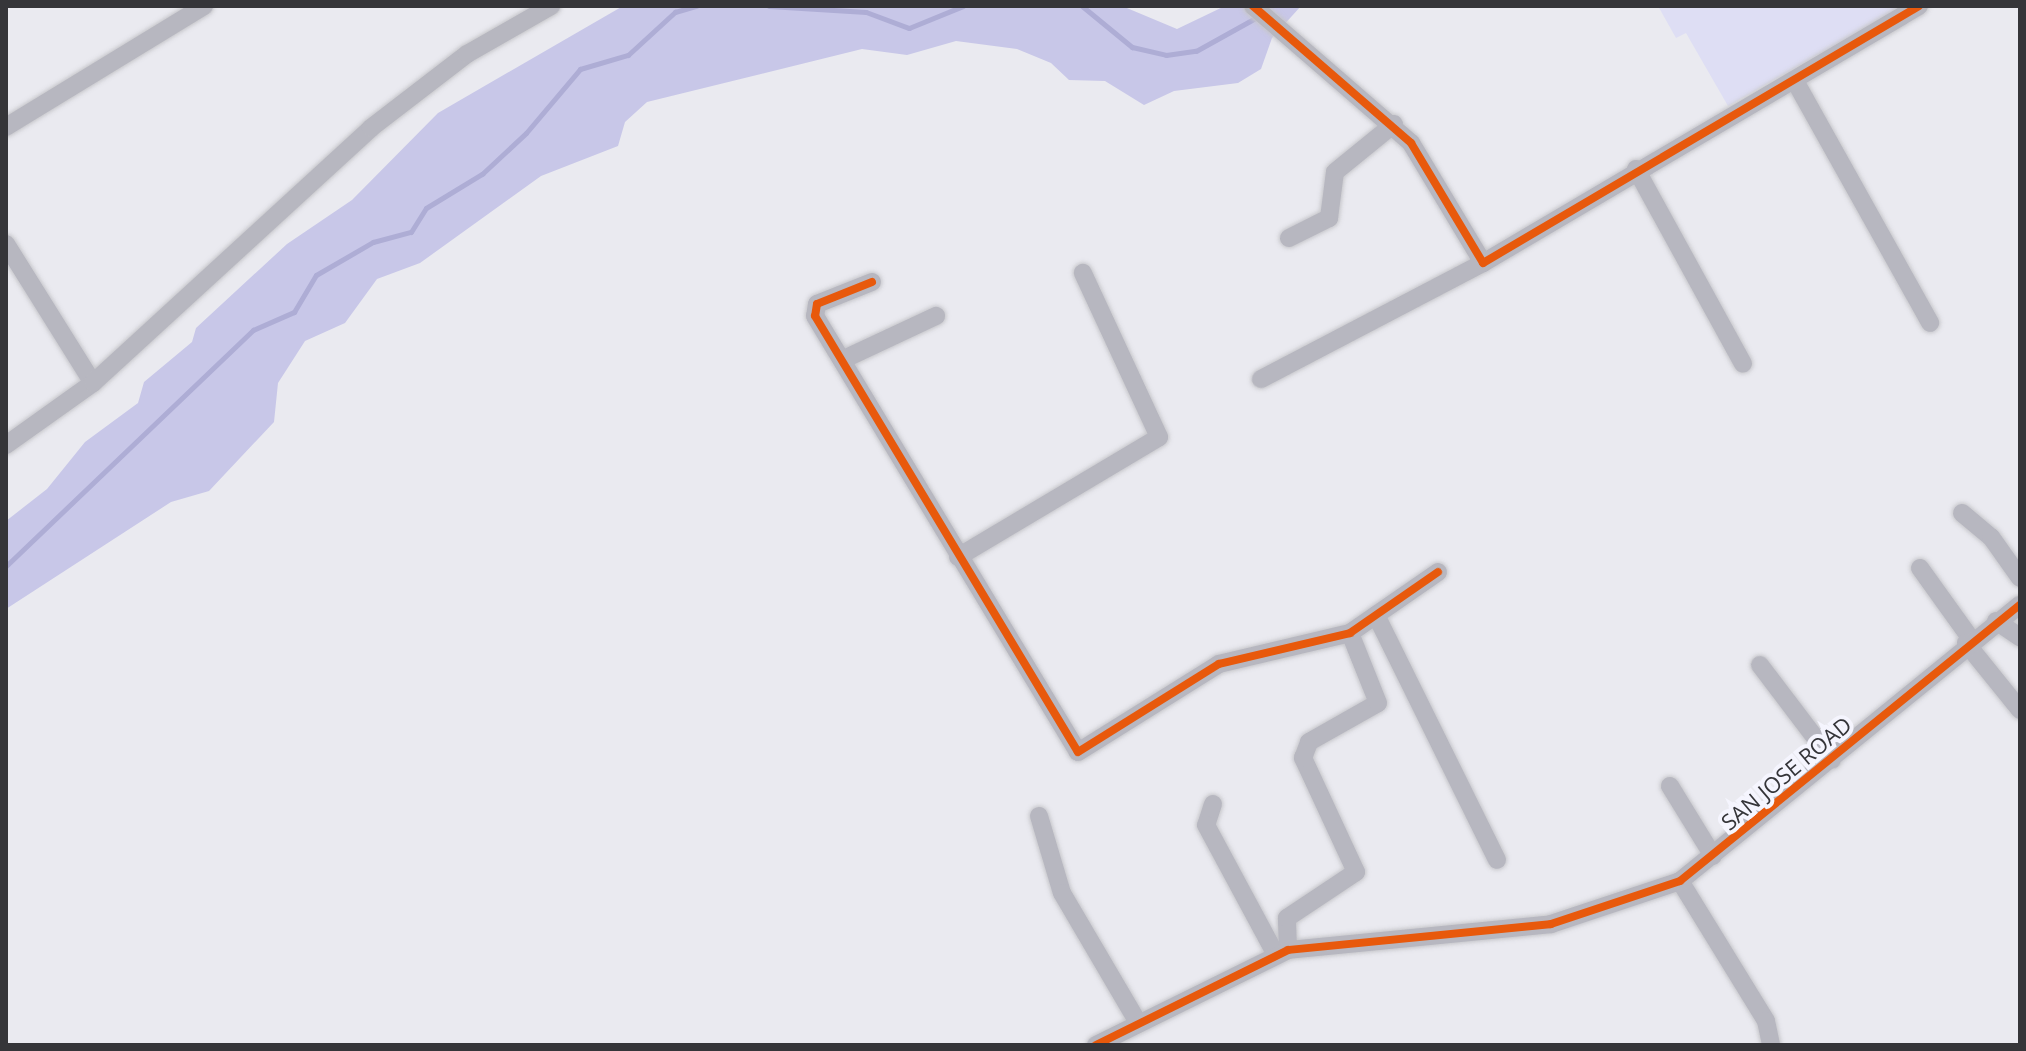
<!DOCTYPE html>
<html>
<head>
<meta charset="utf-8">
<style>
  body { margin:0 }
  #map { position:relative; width:2026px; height:1051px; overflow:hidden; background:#eaeaf0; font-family:"Open Sans",sans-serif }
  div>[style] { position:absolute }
  .green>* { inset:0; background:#dedef4 }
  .forest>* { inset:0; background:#c8c7e8 }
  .stream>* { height:5px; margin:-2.5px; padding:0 2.5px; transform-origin:2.5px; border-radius:2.5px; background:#aeadd5 }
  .roads { filter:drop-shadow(0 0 2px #c7c7cb) drop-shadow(0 0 2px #c7c7cb) }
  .minor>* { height:18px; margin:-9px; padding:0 9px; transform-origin:9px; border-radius:9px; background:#b7b7c0 }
  .cycleway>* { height:8px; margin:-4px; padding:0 4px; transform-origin:4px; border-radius:4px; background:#e8590c }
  span { translate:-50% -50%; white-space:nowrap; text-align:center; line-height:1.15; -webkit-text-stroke:8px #f5f5fe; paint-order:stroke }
  .street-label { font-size:22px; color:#353539 }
  .frame { position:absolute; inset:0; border:8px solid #353539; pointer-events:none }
</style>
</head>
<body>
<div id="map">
  <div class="green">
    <div style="clip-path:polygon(1658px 6px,1903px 6px,1728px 106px,1686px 33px,1676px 38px)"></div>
  </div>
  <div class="forest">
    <div style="clip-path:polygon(623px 6px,1122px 6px,1177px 29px,1225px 6px,1301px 6px,1272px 38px,1261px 69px,1238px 83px,1174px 91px,1144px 105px,1105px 81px,1069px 80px,1051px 63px,1017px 49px,956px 41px,907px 55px,862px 49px,647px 102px,625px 122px,618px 146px,541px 176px,420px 263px,377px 279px,345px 323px,305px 341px,278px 383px,274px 422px,209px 491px,171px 502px,6px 609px,6px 521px,47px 489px,85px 442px,138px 403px,144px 382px,192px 342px,196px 328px,287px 244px,352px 200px,438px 113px)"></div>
  </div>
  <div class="stream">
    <div style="left:769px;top:6px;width:97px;rotate:3.5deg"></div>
    <div style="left:866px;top:12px;width:46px;rotate:20.4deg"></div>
    <div style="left:909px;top:28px;width:58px;rotate:-22.2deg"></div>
    <div style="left:1082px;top:6px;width:65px;rotate:39.4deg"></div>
    <div style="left:1132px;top:47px;width:35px;rotate:13deg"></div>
    <div style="left:1166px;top:55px;width:30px;rotate:-8deg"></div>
    <div style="left:1196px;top:51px;width:70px;rotate:-29.1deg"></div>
    <div style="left:6px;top:566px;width:342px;rotate:-43.7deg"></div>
    <div style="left:253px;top:330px;width:45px;rotate:-23.7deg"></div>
    <div style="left:294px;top:312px;width:43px;rotate:-59.3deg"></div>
    <div style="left:316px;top:275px;width:66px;rotate:-30.1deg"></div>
    <div style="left:373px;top:242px;width:39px;rotate:-15deg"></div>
    <div style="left:411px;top:232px;width:28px;rotate:-58deg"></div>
    <div style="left:426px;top:208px;width:66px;rotate:-31.3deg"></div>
    <div style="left:482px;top:174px;width:60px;rotate:-43deg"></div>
    <div style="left:526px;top:133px;width:84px;rotate:-49.8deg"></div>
    <div style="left:580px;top:69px;width:50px;rotate:-16.3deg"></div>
    <div style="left:628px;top:55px;width:64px;rotate:-42.5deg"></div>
    <div style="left:675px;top:12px;width:22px;rotate:-16deg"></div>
  </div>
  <div class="roads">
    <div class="minor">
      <div style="left:1253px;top:6px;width:209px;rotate:40.9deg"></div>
      <div style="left:1411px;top:143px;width:140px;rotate:59deg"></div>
      <div style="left:1483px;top:263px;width:506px;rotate:-30.52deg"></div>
      <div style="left:1795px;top:81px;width:277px;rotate:60.8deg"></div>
      <div style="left:6px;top:127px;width:232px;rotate:-31.4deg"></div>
      <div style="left:1636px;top:169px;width:222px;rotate:61.2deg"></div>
      <div style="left:1289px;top:238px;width:45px;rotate:-26.6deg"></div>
      <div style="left:1329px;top:218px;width:46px;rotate:-82.6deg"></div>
      <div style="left:1335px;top:172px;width:76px;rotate:-39.1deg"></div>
      <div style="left:6px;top:244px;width:164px;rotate:58deg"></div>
      <div style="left:872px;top:282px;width:59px;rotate:158.2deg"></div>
      <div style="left:817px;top:304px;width:12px;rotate:99deg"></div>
      <div style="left:815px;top:316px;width:509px;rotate:58.9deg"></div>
      <div style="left:1078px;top:752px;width:166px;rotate:-32deg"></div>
      <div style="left:1219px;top:664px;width:135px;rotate:-13.3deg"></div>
      <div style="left:1350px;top:633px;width:107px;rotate:-34.7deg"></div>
      <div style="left:842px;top:360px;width:104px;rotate:-25.1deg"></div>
      <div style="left:1261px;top:379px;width:250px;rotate:-27.6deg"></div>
      <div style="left:6px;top:445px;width:107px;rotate:-35.5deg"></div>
      <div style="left:93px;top:383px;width:377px;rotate:-42.5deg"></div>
      <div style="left:371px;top:128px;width:121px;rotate:-37.6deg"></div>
      <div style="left:467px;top:54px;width:97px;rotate:-29.7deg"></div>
      <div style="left:1962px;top:513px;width:38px;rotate:40deg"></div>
      <div style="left:1991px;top:537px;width:50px;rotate:54.7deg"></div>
      <div style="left:958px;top:557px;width:234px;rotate:-30.8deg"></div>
      <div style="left:1159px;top:437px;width:181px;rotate:-114.9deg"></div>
      <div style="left:1920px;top:568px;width:87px;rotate:54.3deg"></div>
      <div style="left:1376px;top:615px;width:273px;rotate:63.7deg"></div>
      <div style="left:1996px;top:621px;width:29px;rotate:34deg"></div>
      <div style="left:1966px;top:643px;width:86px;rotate:51.1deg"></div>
      <div style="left:1760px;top:665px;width:119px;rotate:52.8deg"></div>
      <div style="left:1670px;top:786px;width:82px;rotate:58.4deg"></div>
      <div style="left:1213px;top:804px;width:22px;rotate:108deg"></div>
      <div style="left:1206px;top:825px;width:148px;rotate:61.7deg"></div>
      <div style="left:1039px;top:816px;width:80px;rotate:73.4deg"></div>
      <div style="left:1062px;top:893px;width:146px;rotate:59.6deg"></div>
      <div style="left:1680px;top:881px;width:164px;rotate:58.4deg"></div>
      <div style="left:1766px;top:1021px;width:25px;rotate:78deg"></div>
      <div style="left:1288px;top:950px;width:32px;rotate:-92deg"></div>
      <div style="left:1287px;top:918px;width:83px;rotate:-33.7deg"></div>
      <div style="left:1356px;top:872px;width:126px;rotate:-114.9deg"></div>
      <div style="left:1303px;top:758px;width:17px;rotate:-69deg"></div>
      <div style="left:1309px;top:742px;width:79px;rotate:-29.5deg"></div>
      <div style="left:1378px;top:703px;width:75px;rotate:-111.8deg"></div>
      <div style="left:1096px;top:1045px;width:214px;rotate:-26.3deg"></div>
      <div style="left:1288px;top:950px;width:264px;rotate:-5.6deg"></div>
      <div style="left:1551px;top:924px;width:136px;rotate:-18.4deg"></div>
      <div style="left:1680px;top:881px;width:438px;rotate:-39.1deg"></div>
    </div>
  </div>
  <div class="cycleway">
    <div style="left:1253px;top:6px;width:209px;rotate:40.9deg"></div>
    <div style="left:1411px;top:143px;width:140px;rotate:59deg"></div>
    <div style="left:1483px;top:263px;width:506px;rotate:-30.52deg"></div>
    <div style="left:872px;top:282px;width:59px;rotate:158.2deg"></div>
    <div style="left:817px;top:304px;width:12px;rotate:99deg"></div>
    <div style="left:815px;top:316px;width:509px;rotate:58.9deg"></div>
    <div style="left:1078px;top:752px;width:166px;rotate:-32deg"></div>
    <div style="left:1219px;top:664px;width:135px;rotate:-13.3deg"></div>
    <div style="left:1350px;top:633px;width:107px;rotate:-34.7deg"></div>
    <div style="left:1096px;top:1045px;width:214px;rotate:-26.3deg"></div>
    <div style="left:1288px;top:950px;width:264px;rotate:-5.6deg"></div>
    <div style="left:1551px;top:924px;width:136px;rotate:-18.4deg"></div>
    <div style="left:1680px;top:881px;width:438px;rotate:-39.1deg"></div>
  </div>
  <div class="street-label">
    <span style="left:1786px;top:773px;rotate:-40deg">SAN JOSE ROAD</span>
  </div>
  <div class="frame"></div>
</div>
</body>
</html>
